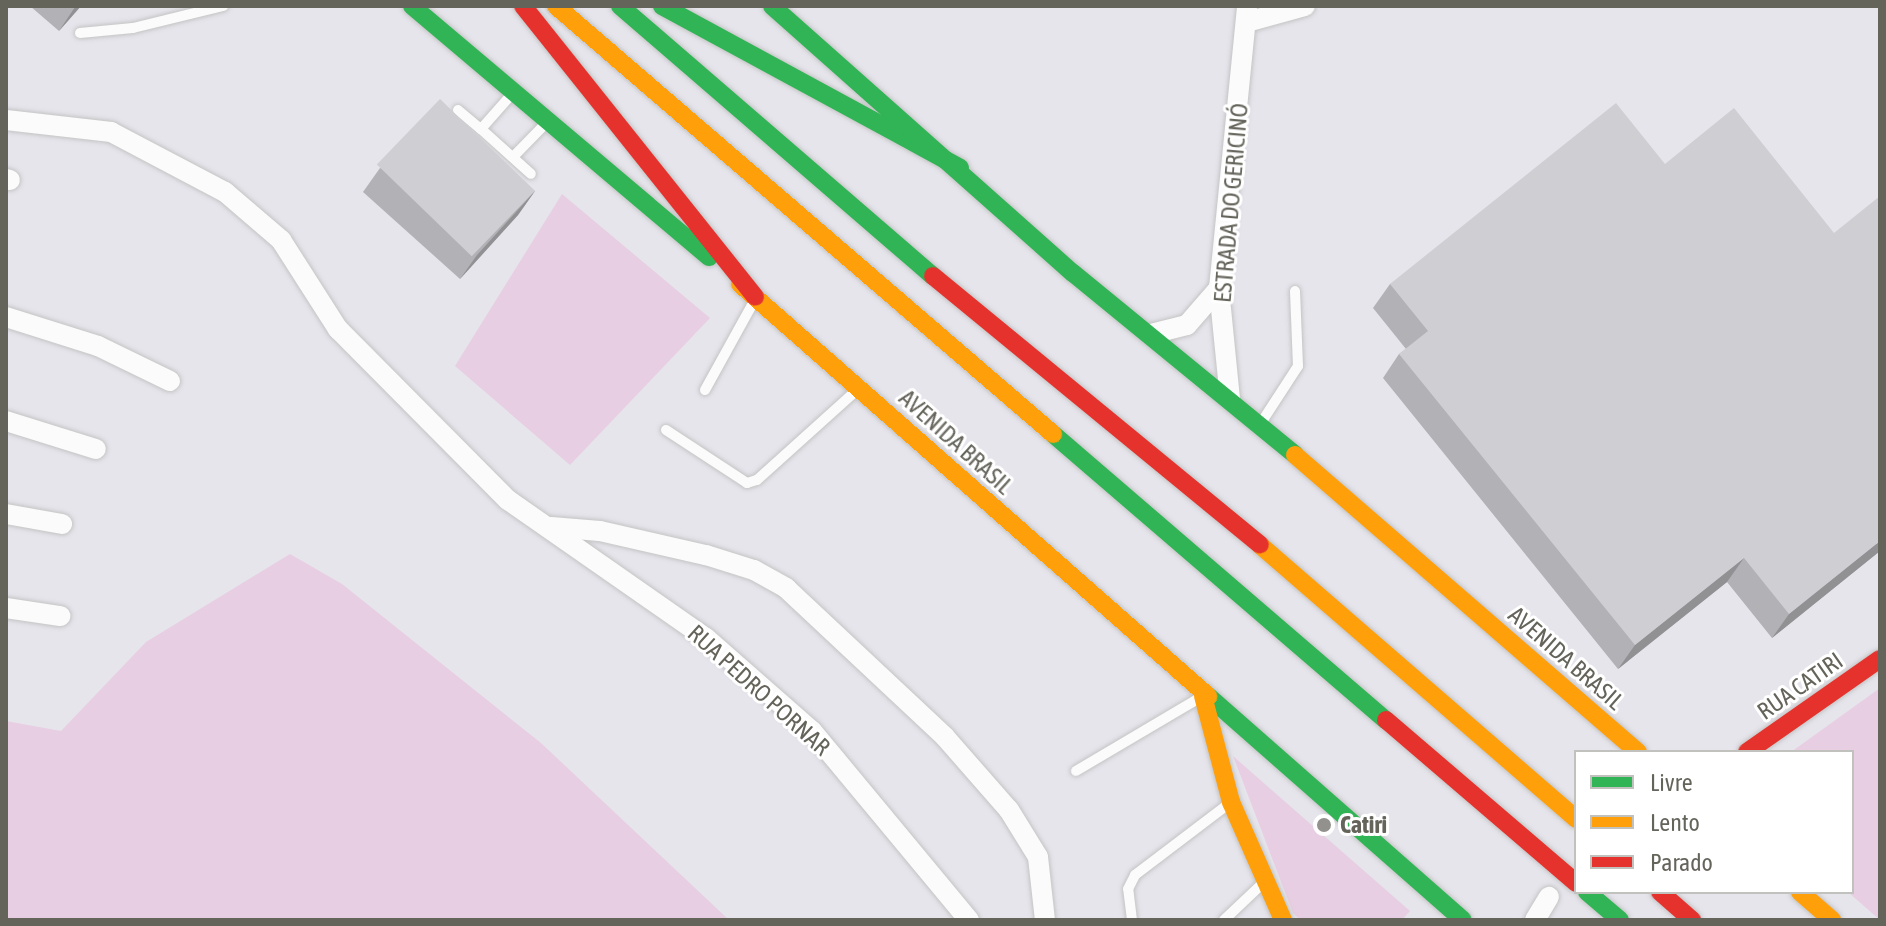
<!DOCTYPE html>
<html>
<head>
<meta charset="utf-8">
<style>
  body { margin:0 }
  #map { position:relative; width:1886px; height:926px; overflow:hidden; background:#e6e5ec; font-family:"Asap Condensed",sans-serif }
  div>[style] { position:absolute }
  .green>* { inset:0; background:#e8cee2 }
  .roads { filter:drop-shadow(0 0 2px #c4c4c4) drop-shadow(0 0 2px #c4c4c4) }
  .lane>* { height:10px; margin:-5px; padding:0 5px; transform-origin:5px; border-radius:5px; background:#fbfbfc }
  .street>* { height:20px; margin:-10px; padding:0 10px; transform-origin:10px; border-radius:10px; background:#fbfbfc }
  .fast>* { height:18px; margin:-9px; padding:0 9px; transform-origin:9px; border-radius:9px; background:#30b455 }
  .slow>* { height:18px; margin:-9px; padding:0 9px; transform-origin:9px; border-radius:9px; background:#ff9f0a }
  .jam>* { height:18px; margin:-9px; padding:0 9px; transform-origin:9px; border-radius:9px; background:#e5322d }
  .wall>* { inset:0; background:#b2b1b5 }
  .shaded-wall>* { inset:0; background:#919093 }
  .building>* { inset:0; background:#cfced2; transform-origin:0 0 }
  .dots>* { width:22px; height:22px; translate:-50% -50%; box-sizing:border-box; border:4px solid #fff; border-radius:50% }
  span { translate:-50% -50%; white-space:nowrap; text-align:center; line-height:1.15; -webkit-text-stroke:6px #fff; paint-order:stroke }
  .street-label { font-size:24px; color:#65645b }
  .poi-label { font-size:24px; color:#65645b; font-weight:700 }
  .left { translate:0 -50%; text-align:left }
  .frame { position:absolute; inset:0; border:8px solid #65645b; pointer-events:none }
  .legend { position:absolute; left:1574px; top:750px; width:280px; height:144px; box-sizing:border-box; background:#fff; border:2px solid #c1c1bd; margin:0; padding:10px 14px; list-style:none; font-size:24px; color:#65645b }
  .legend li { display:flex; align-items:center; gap:16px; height:40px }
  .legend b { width:40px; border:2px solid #c1c1bd }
</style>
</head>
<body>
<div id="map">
  <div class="green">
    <div style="clip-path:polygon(562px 194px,710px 318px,570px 465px,455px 366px)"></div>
    <div style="clip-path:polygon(290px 554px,342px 584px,541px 743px,729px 920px,6px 920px,6px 721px,61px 731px,146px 642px)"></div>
    <div style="clip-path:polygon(1880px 688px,1880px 920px,1848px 892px,1852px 892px,1852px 752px,1791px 752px)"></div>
    <div style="clip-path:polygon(1233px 756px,1410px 911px,1402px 920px,1300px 920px,1293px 913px)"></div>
  </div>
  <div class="roads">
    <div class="lane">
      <div style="left:80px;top:33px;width:53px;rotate:-5.4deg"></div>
      <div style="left:133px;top:28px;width:93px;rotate:-13.7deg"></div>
      <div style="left:458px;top:110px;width:30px;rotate:40deg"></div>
      <div style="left:481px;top:129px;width:47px;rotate:-48.5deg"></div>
      <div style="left:481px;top:129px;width:67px;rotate:42deg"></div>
      <div style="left:513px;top:157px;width:50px;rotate:-45.8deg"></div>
      <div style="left:705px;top:390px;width:99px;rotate:-61.1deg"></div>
      <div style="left:1261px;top:423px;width:68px;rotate:-57deg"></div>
      <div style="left:1298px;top:366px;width:75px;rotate:-92.3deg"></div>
      <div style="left:666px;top:430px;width:97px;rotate:33.2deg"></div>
      <div style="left:747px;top:483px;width:10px;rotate:-17deg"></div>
      <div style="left:757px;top:480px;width:136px;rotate:-42deg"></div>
      <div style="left:1076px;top:771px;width:145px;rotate:-30.6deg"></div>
      <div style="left:1132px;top:920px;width:31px;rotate:-97deg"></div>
      <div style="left:1128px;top:889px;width:16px;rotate:-63deg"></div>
      <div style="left:1135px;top:875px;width:119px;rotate:-37.2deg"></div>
      <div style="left:1224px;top:920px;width:54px;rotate:-43.5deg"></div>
    </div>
    <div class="street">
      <div style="left:1247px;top:22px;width:60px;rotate:-15.4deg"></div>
      <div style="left:6px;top:120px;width:106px;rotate:6.5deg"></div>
      <div style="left:111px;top:132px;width:129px;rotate:27.8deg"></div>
      <div style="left:225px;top:192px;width:74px;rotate:40.6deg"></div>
      <div style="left:281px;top:240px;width:106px;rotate:57.4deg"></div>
      <div style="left:338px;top:329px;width:241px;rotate:45.2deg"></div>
      <div style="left:508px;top:500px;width:241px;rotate:34.9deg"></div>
      <div style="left:706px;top:638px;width:141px;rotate:41.3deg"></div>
      <div style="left:812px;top:731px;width:246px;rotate:50.3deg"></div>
      <div style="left:6px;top:179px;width:4px;rotate:14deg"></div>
      <div style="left:6px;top:317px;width:96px;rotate:17.5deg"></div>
      <div style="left:98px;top:346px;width:80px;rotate:25.9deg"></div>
      <div style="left:1151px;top:334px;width:37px;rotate:-14deg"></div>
      <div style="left:1187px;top:325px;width:49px;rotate:-49.1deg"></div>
      <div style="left:1230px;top:399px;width:112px;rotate:-95.7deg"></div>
      <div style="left:1219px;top:288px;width:283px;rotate:-84.3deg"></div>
      <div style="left:6px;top:421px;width:94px;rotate:17.3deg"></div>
      <div style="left:6px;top:514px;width:57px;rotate:10.1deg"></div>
      <div style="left:551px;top:527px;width:49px;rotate:4.7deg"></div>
      <div style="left:600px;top:531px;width:109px;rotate:12.8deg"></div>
      <div style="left:706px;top:555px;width:50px;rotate:17.4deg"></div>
      <div style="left:754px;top:570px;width:37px;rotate:29deg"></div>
      <div style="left:786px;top:588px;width:218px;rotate:43.1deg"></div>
      <div style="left:945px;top:737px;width:97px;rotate:48.8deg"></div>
      <div style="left:1009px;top:810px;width:55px;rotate:58.3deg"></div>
      <div style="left:1038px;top:857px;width:63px;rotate:83.7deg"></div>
      <div style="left:6px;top:608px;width:55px;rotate:8.4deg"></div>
      <div style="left:1535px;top:920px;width:27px;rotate:-59deg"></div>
    </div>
    <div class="fast">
      <div style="left:412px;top:6px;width:389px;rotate:40.2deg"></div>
      <div style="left:620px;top:6px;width:413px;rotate:40.8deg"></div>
      <div style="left:662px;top:6px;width:339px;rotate:28.5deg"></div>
      <div style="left:772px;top:6px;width:402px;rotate:41.6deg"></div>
      <div style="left:1073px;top:273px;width:287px;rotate:39.3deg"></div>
      <div style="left:1053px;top:434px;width:439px;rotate:40.7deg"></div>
      <div style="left:1208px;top:696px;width:339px;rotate:41.3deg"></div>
      <div style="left:1587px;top:892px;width:43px;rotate:40.3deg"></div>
    </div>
    <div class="slow">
      <div style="left:556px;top:6px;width:656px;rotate:40.73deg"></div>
      <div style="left:740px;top:284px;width:624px;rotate:41.36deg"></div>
      <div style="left:1295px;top:455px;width:454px;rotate:40.9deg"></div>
      <div style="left:1260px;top:545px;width:418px;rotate:40.9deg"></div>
      <div style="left:1203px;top:696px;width:110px;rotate:75.2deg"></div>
      <div style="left:1231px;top:802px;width:129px;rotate:66.2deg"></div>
      <div style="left:1800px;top:892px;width:43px;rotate:41.2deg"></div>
    </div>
    <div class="jam">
      <div style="left:523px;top:6px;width:372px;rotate:51.4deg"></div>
      <div style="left:933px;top:276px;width:423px;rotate:39.4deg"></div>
      <div style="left:1386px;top:720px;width:250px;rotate:40.6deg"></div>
      <div style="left:1747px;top:752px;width:162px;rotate:-35deg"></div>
      <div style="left:1660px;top:892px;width:43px;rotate:41.2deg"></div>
    </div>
  </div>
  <div class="wall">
    <div style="clip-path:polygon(30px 6px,81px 6px,59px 31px)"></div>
    <div style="clip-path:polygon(1665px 164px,1880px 551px,1772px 638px,1727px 582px,1618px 669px,1383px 378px,1399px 354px,1406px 349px,1373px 308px,1390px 284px)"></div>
    <div style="clip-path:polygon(380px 168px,535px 191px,518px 215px,460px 279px,363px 192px)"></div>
  </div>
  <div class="shaded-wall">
    <div style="clip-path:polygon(77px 6px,81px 6px,59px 31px,75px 7px)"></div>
    <div style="clip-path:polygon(535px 191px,518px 215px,460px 279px,477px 255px)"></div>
    <div style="clip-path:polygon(1880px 541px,1880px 551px,1772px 638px,1789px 614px)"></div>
    <div style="clip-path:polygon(1744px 558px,1727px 582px,1618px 669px,1635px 645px)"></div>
  </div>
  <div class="building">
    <div style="left:440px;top:99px;width:132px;height:91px;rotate:44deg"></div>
    <div style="clip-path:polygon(1616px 103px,1665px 164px,1734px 108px,1834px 233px,1880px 196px,1880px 541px,1789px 614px,1744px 558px,1635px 645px,1399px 354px,1428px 331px,1390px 284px)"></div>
  </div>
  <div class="dots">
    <div style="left:1324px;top:825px;background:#92918e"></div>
  </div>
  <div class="street-label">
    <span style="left:1231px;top:203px;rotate:-85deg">ESTRADA DO GERICINÓ</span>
    <span style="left:956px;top:442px;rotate:42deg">AVENIDA BRASIL</span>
    <span style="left:1566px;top:658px;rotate:41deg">AVENIDA BRASIL</span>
    <span style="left:1800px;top:686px;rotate:-35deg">RUA CATIRI</span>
    <span style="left:759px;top:690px;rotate:42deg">RUA PEDRO PORNAR</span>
  </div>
  <div class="poi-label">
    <span class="left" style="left:1340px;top:825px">Catiri</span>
  </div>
  <div class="frame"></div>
  <ul class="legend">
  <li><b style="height:10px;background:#30b455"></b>Livre</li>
  <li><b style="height:10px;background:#ff9f0a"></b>Lento</li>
  <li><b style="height:10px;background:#e5322d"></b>Parado</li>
  </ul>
</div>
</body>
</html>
